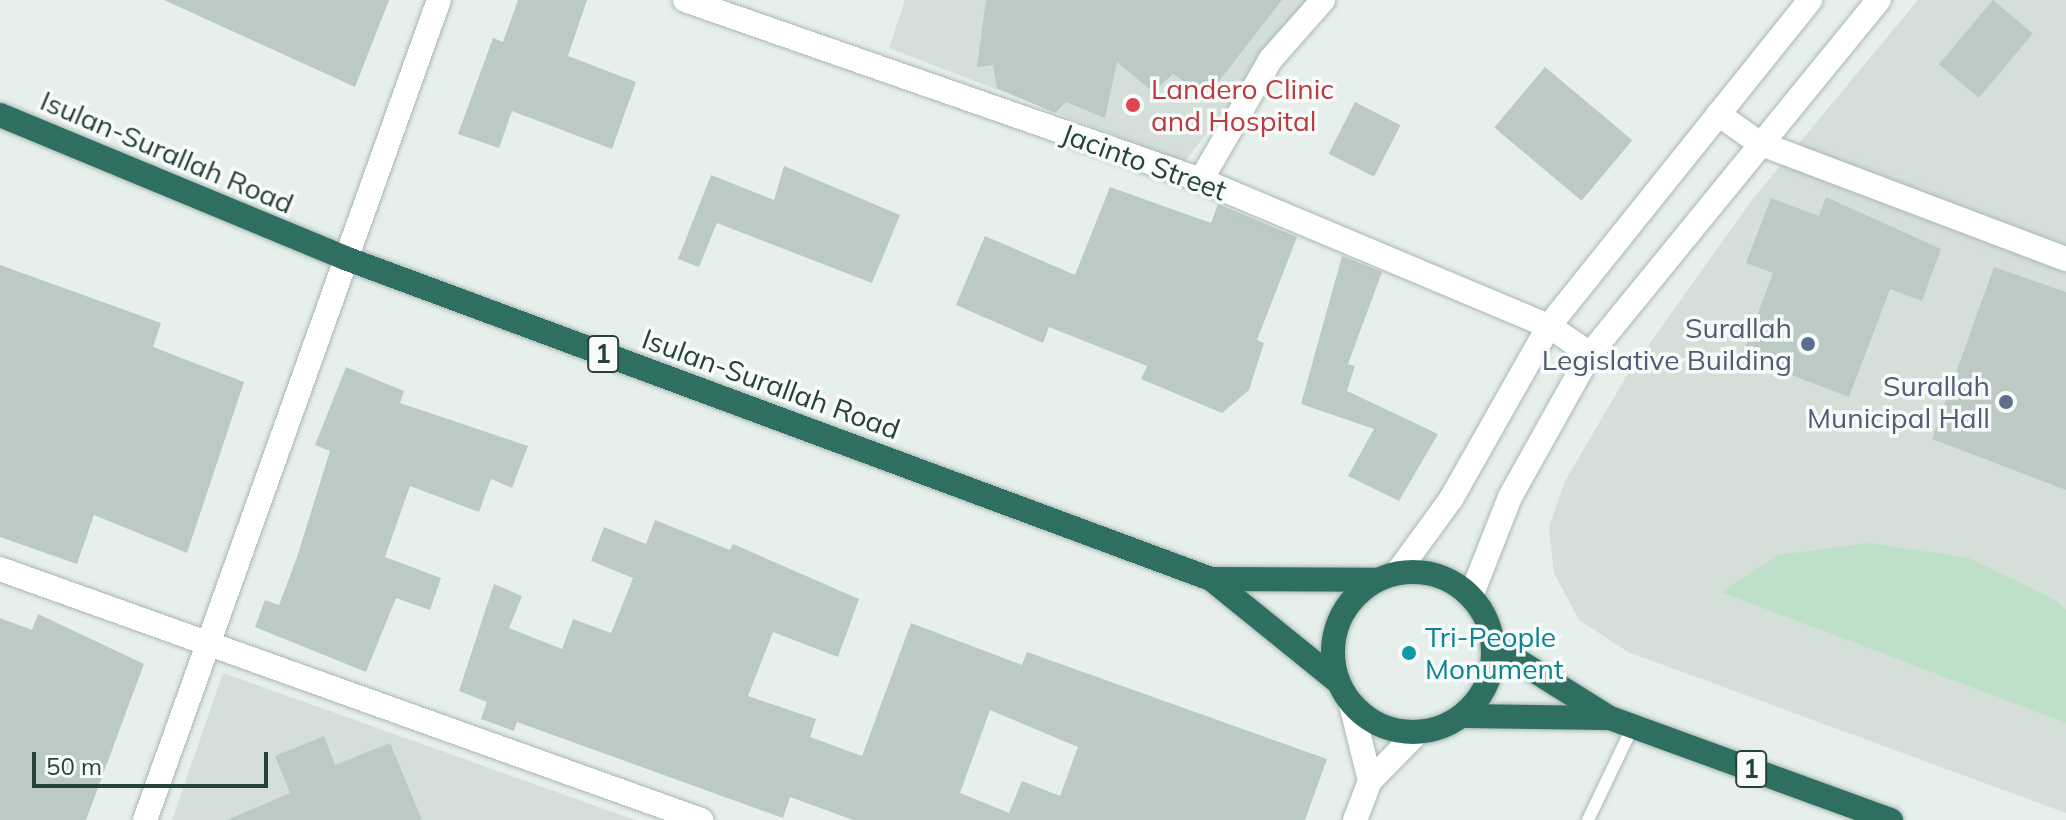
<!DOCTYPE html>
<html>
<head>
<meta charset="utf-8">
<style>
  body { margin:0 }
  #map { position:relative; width:2066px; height:820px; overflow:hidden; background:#e6efeb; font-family:Mulish,sans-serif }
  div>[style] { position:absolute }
  .built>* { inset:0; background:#d4dfda }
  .green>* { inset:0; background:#bfe0c8 }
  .building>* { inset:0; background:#bbcac4; transform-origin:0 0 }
  .roads { filter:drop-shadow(0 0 2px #a8b8b2) drop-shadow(0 0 2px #a8b8b2) }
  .lane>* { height:12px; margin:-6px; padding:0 6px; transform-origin:6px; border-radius:6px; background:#fff }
  .street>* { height:24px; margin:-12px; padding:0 12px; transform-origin:12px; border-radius:12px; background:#fff }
  .secondary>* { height:24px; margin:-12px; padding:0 12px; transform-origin:12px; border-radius:12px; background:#fff }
  .highway>* { height:24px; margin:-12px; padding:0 12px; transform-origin:12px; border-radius:12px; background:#2f6f62 }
  .highway>.ring { margin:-12px; padding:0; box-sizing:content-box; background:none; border:24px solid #2f6f62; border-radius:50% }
  .dots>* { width:22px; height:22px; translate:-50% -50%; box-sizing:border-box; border:4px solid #f7fbf9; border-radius:50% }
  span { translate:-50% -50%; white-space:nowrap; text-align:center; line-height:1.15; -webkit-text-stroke:7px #f7fbf9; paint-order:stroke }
  .shield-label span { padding:2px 6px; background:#f7fbf9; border:2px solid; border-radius:6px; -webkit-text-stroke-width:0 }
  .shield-label { font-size:26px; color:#24423a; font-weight:700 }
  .health-label { font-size:28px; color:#be3a42 }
  .left { translate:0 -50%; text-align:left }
  .street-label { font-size:28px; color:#24423a }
  .service-label { font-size:28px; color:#4e5e75 }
  .right { translate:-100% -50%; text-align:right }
  .culture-label { font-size:28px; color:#0d838f }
  .scale { position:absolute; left:32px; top:752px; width:236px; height:36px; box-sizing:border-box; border:4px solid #24423a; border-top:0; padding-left:10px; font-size:24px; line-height:28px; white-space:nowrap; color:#24423a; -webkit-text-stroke:6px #f7fbf9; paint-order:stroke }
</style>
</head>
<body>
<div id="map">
  <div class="built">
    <div style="clip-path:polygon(905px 0,1313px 0,1184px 162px,889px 48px)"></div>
    <div style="clip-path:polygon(1918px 0,2066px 0,2066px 813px,1628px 652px,1579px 620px,1554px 573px,1549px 527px,1565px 481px,1626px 377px,1751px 201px)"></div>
    <div style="clip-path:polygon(223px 673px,635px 820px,172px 820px)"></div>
  </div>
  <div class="green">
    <div style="clip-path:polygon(1868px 543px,1969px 558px,2056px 600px,2066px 610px,2066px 723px,1721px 592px,1778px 555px)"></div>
  </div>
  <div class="building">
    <div style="clip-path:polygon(164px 0,389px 0,355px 87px)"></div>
    <div style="clip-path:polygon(518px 0,587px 0,568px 56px,636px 82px,612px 149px,512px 111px,499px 148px,458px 134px,493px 38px,503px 42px)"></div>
    <div style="clip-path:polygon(986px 0,1282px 0,1212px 90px,1198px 91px,1173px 74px,1153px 92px,1117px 62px,1105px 118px,1066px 102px,1055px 113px,997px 88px,993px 65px,977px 67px)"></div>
    <div style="left:1993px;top:0;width:52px;height:84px;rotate:40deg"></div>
    <div style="left:1545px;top:67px;width:114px;height:79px;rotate:40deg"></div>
    <div style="left:1355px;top:102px;width:51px;height:58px;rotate:27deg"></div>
    <div style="clip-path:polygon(784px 166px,900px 215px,872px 283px,717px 223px,699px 267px,678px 259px,711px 175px,774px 200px)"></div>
    <div style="clip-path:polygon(1110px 187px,1211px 223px,1218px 204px,1297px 237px,1257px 340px,1264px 343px,1249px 390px,1222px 413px,1141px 379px,1147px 366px,1049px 327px,1043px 343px,956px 305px,985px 236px,1075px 275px)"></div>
    <div style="clip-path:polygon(1826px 197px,1941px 249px,1922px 301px,1890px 289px,1849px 397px,1742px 356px,1773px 273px,1746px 263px,1771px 198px,1819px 216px)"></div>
    <div style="clip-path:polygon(1342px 256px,1382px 272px,1348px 364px,1355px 366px,1347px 391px,1438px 434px,1399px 501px,1348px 476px,1374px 429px,1301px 404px)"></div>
    <div style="clip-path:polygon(0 265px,161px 323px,153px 347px,244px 382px,187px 553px,94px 515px,77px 564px,0 537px)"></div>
    <div style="clip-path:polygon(1994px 267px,2066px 292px,2066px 490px,1932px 439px)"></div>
    <div style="clip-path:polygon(346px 367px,404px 391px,400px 403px,528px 446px,512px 488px,491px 479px,479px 512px,410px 486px,385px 557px,441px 578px,430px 610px,396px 598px,366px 672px,255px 627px,265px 600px,279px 605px,297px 557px,330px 451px,315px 445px)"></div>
    <div style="clip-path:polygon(evenodd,655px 520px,730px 550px,733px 544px,859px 599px,838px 657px,773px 632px,748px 696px,816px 719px,810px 737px,862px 756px,911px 623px,1022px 665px,1027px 652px,1327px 759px,1305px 820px,853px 820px,790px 797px,783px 818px,517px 722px,514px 731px,481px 719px,487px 702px,459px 691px,494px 584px,522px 596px,509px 628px,562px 649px,573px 619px,611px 633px,633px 578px,591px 561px,604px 527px,646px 544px,655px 520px,990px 710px,1078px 747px,1060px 796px,1022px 781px,1009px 813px,960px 793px,990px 710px)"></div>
    <div style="clip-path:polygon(38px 614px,144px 664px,86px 820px,0 820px,0 618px,32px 630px)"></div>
    <div style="clip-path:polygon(324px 736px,335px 765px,390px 743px,422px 820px,227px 820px,290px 793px,275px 756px)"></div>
  </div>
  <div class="roads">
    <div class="lane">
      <div style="left:1588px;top:820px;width:102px;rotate:-64.4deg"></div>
    </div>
    <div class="street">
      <div style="left:685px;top:0;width:546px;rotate:19.23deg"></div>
      <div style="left:1201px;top:180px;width:377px;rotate:22.8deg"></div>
      <div style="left:1549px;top:326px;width:50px;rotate:34.3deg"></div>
      <div style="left:1718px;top:114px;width:50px;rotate:35.3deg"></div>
      <div style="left:1759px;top:143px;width:328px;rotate:20.7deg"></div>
      <div style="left:1201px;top:180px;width:140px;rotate:-60deg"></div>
      <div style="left:1271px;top:59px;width:79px;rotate:-48.6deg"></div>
      <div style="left:0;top:569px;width:745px;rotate:19.7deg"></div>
      <div style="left:145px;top:820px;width:871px;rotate:-70.28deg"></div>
    </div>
    <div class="secondary">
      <div style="left:1397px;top:573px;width:92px;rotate:-53.9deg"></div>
      <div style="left:1451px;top:499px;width:199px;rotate:-60.5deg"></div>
      <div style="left:1549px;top:326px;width:418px;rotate:-51.3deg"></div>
      <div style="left:1471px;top:596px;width:106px;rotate:-68.5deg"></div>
      <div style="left:1510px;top:497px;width:164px;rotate:-60.8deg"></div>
      <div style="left:1590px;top:354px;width:457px;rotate:-50.8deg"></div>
      <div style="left:1351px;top:704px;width:79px;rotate:76.1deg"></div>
      <div style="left:1355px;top:820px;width:42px;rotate:-69deg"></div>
      <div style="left:1370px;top:781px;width:67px;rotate:-45.6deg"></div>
    </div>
    <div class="highway">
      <div style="left:0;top:115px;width:373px;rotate:22.5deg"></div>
      <div style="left:345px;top:258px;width:924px;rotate:20.34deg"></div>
      <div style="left:1211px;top:579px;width:164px;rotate:39deg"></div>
      <div class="ring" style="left:1333px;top:572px;width:136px;height:136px"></div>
      <div style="left:1211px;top:579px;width:165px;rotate:0.3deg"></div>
      <div style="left:1493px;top:645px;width:138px;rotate:32deg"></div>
      <div style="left:1610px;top:718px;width:299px;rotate:20deg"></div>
      <div style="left:1463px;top:716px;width:145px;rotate:0.8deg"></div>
    </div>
  </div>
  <div class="dots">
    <div style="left:1133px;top:105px;background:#e0444e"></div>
    <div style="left:1808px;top:344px;background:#5c6f8a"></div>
    <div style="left:2006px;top:402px;background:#5c6f8a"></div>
    <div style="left:1409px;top:653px;background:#0f9aa8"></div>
  </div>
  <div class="shield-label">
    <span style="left:603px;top:354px">1</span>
    <span style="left:1751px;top:769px">1</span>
  </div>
  <div class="health-label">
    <span class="left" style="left:1151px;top:105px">Landero Clinic<br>and Hospital</span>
  </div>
  <div class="street-label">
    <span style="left:167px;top:152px;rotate:23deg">Isulan-Surallah Road</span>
    <span style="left:1144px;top:162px;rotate:20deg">Jacinto Street</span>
    <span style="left:771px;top:384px;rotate:20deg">Isulan-Surallah Road</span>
  </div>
  <div class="service-label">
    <span class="right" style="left:1792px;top:344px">Surallah<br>Legislative Building</span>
    <span class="right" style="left:1990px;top:402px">Surallah<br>Municipal Hall</span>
  </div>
  <div class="culture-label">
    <span class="left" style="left:1425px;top:653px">Tri-People<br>Monument</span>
  </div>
  <div class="scale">50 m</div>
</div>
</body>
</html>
